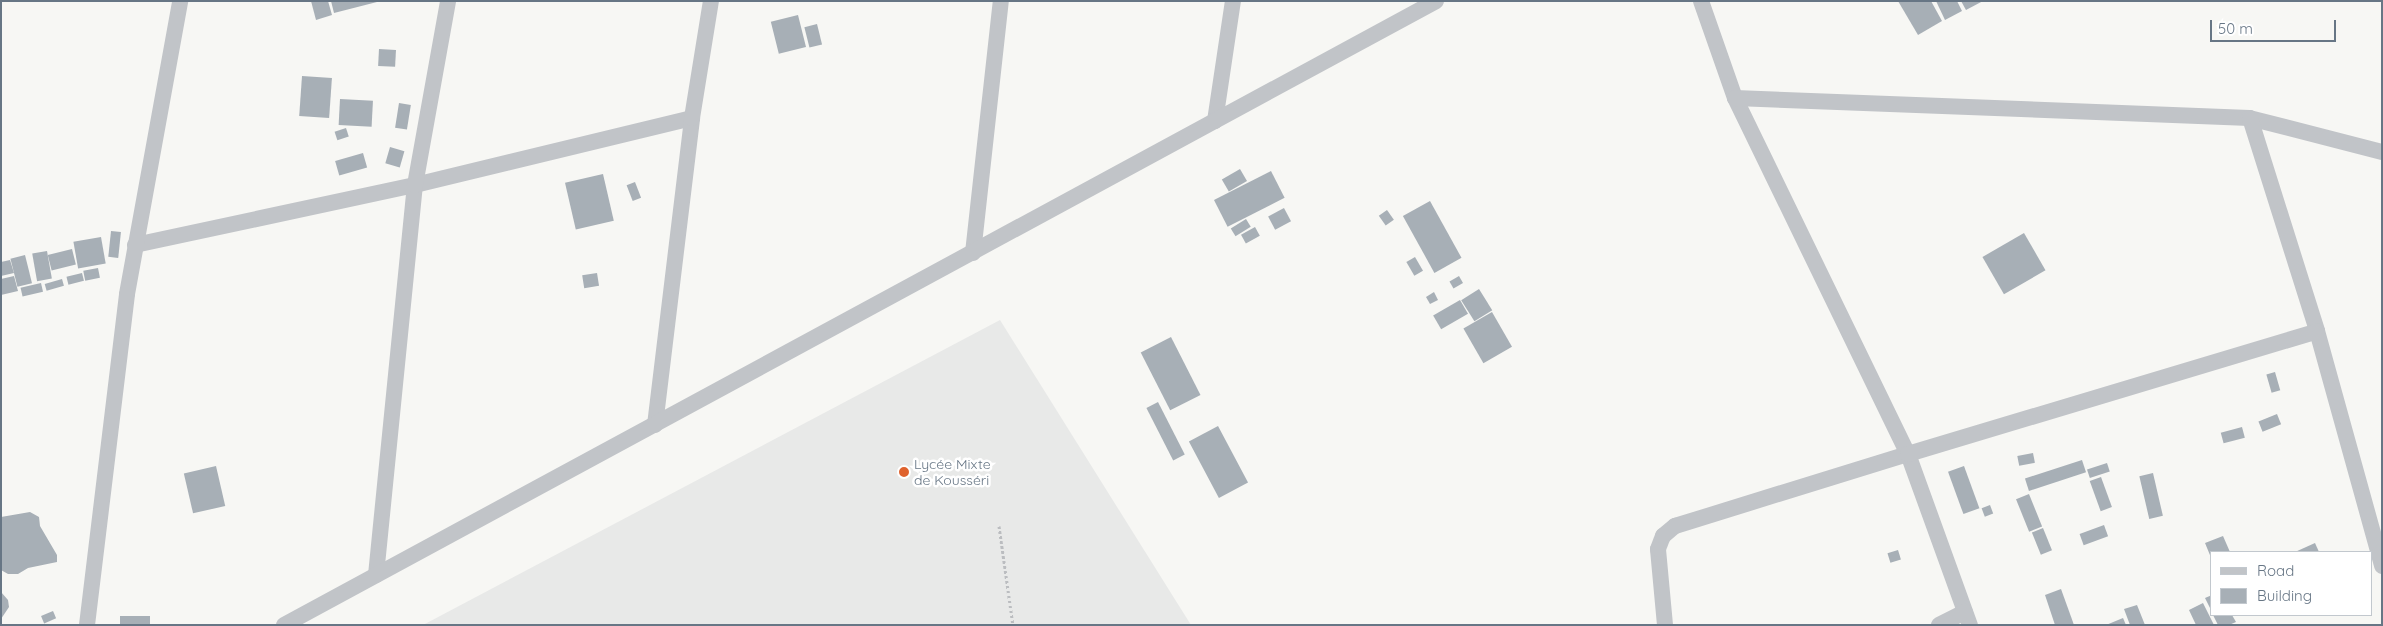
<!DOCTYPE html>
<html>
<head>
<meta charset="utf-8">
<style>
  body { margin:0 }
  #map { position:relative; width:2383px; height:626px; overflow:hidden; background:#f7f7f4; font-family:Quicksand,sans-serif }
  div>[style] { position:absolute }
  .built>* { inset:0; background:#e8e9e8 }
  .building>* { inset:0; background:#a7afb6; transform-origin:0 0 }
  .path>* { height:3px; margin-top:-1.5px; transform-origin:0; background:repeating-linear-gradient(90deg,#bbbdc0 0 2.5px,transparent 0 5px) }
  .minor>* { height:16px; margin:-8px; padding:0 8px; transform-origin:8px; border-radius:8px; background:#c1c4c8 }
  .dots>* { width:14px; height:14px; translate:-50% -50%; box-sizing:border-box; border:2px solid #fff; border-radius:50% }
  span { translate:-50% -50%; white-space:nowrap; text-align:center; line-height:1.15; -webkit-text-stroke:5px #fff; paint-order:stroke }
  .poi-label { font-size:14px; color:#677685 }
  .left { translate:0 -50%; text-align:left }
  .frame { position:absolute; inset:0; border:2px solid #677685; pointer-events:none }
  .legend { position:absolute; left:2210px; top:551px; width:162px; height:65px; box-sizing:border-box; background:#fff; border:1px solid #c2c8ce; margin:0; padding:6px 9px; list-style:none; font-size:15px; color:#677685 }
  .legend li { display:flex; align-items:center; gap:10px; height:25px }
  .legend b { width:25px; border:1px solid #c2c8ce }
  .scale { position:absolute; left:2210px; top:20px; width:126px; height:22px; box-sizing:border-box; border:2px solid #677685; border-top:0; padding-left:6px; font-size:15px; line-height:18px; white-space:nowrap; color:#677685; -webkit-text-stroke:4px #fff; paint-order:stroke }
</style>
</head>
<body>
<div id="map">
  <div class="built">
    <div style="clip-path:polygon(1000px 320px,1191px 625px,423px 625px)"></div>
  </div>
  <div class="building">
    <div style="clip-path:polygon(311px 1px,328px 1px,332px 15px,316px 20px)"></div>
    <div style="clip-path:polygon(331px 1px,377px 1px,377px 2px,334px 13px)"></div>
    <div style="clip-path:polygon(1898px 1px,1931px 1px,1942px 21px,1918px 35px)"></div>
    <div style="clip-path:polygon(1936px 1px,1957px 1px,1962px 11px,1945px 20px)"></div>
    <div style="clip-path:polygon(1961px 1px,1983px 1px,1966px 10px)"></div>
    <div style="left:798px;top:15px;width:33px;height:28px;rotate:76deg"></div>
    <div style="left:817px;top:24px;width:21px;height:13px;rotate:76deg"></div>
    <div style="left:379px;top:49px;width:17px;height:17px;rotate:3deg"></div>
    <div style="left:302px;top:76px;width:30px;height:40px;rotate:4deg"></div>
    <div style="left:340px;top:99px;width:33px;height:26px;rotate:3deg"></div>
    <div style="left:399px;top:103px;width:12px;height:25px;rotate:9deg"></div>
    <div style="left:346px;top:128px;width:9px;height:12px;rotate:72deg"></div>
    <div style="left:390px;top:147px;width:15px;height:17px;rotate:16deg"></div>
    <div style="left:363px;top:153px;width:15px;height:29px;rotate:74deg"></div>
    <div style="left:1240px;top:169px;width:14px;height:21px;rotate:60deg"></div>
    <div style="left:1271px;top:171px;width:30px;height:64px;rotate:63deg"></div>
    <div style="left:603px;top:174px;width:48px;height:39px;rotate:77deg"></div>
    <div style="left:635px;top:182px;width:17px;height:9px;rotate:69deg"></div>
    <div style="left:1430px;top:201px;width:65px;height:31px;rotate:61deg"></div>
    <div style="left:1284px;top:208px;width:15px;height:18px;rotate:62deg"></div>
    <div style="left:1387px;top:210px;width:12px;height:10px;rotate:55deg"></div>
    <div style="left:1246px;top:219px;width:9px;height:18px;rotate:58deg"></div>
    <div style="left:1255px;top:227px;width:10px;height:16px;rotate:61deg"></div>
    <div style="left:111px;top:231px;width:10px;height:26px;rotate:6deg"></div>
    <div style="left:2024px;top:233px;width:43px;height:48px;rotate:60deg"></div>
    <div style="left:101px;top:237px;width:27px;height:28px;rotate:80deg"></div>
    <div style="left:72px;top:249px;width:16px;height:25px;rotate:76deg"></div>
    <div style="left:47px;top:251px;width:28px;height:15px;rotate:80deg"></div>
    <div style="left:25px;top:255px;width:29px;height:15px;rotate:76deg"></div>
    <div style="left:1415px;top:257px;width:16px;height:10px;rotate:60deg"></div>
    <div style="clip-path:polygon(10px 260px,14px 273px,1px 276px,1px 262px)"></div>
    <div style="left:98px;top:268px;width:10px;height:15px;rotate:79deg"></div>
    <div style="left:82px;top:273px;width:8px;height:16px;rotate:76deg"></div>
    <div style="left:597px;top:273px;width:13px;height:15px;rotate:81deg"></div>
    <div style="clip-path:polygon(14px 276px,18px 291px,1px 295px,1px 279px)"></div>
    <div style="left:1459px;top:276px;width:8px;height:11px;rotate:60deg"></div>
    <div style="left:62px;top:279px;width:7px;height:18px;rotate:74deg"></div>
    <div style="left:41px;top:283px;width:9px;height:21px;rotate:77deg"></div>
    <div style="left:1479px;top:289px;width:25px;height:21px;rotate:58deg"></div>
    <div style="clip-path:polygon(1434px 292px,1438px 300px,1430px 304px,1426px 297px)"></div>
    <div style="left:1460px;top:300px;width:16px;height:31px;rotate:60deg"></div>
    <div style="left:1492px;top:312px;width:40px;height:33px;rotate:60deg"></div>
    <div style="left:1171px;top:337px;width:65px;height:34px;rotate:63deg"></div>
    <div style="left:2275px;top:372px;width:19px;height:9px;rotate:74deg"></div>
    <div style="left:1158px;top:402px;width:59px;height:13px;rotate:63deg"></div>
    <div style="left:2277px;top:414px;width:11px;height:20px;rotate:68deg"></div>
    <div style="left:1218px;top:426px;width:64px;height:33px;rotate:62deg"></div>
    <div style="left:2242px;top:427px;width:11px;height:22px;rotate:75deg"></div>
    <div style="left:2033px;top:453px;width:10px;height:16px;rotate:79deg"></div>
    <div style="left:2082px;top:460px;width:13px;height:60px;rotate:72deg"></div>
    <div style="left:2107px;top:463px;width:9px;height:21px;rotate:72deg"></div>
    <div style="left:216px;top:466px;width:41px;height:33px;rotate:77deg"></div>
    <div style="left:1964px;top:466px;width:45px;height:17px;rotate:70deg"></div>
    <div style="left:2153px;top:473px;width:44px;height:14px;rotate:77deg"></div>
    <div style="left:2101px;top:477px;width:32px;height:12px;rotate:70deg"></div>
    <div style="left:2029px;top:494px;width:35px;height:14px;rotate:68deg"></div>
    <div style="left:1990px;top:505px;width:9px;height:9px;rotate:69deg"></div>
    <div style="clip-path:polygon(30px 512px,39px 517px,40px 526px,57px 555px,57px 562px,28px 568px,18px 574px,8px 574px,1px 570px,1px 517px)"></div>
    <div style="left:2104px;top:525px;width:12px;height:26px;rotate:70deg"></div>
    <div style="left:2043px;top:528px;width:24px;height:12px;rotate:68deg"></div>
    <div style="clip-path:polygon(2223px 536px,2230px 552px,2212px 552px,2212px 560px,2205px 543px)"></div>
    <div style="clip-path:polygon(2315px 543px,2319px 552px,2295px 552px)"></div>
    <div style="left:1898px;top:550px;width:10px;height:11px;rotate:73deg"></div>
    <div style="clip-path:polygon(2061px 589px,2074px 625px,2055px 625px,2045px 595px)"></div>
    <div style="clip-path:polygon(1px 592px,8px 600px,9px 607px,1px 619px)"></div>
    <div style="clip-path:polygon(2212px 595px,2212px 612px,2205px 598px)"></div>
    <div style="clip-path:polygon(2203px 603px,2214px 625px,2196px 625px,2189px 610px)"></div>
    <div style="clip-path:polygon(2137px 605px,2145px 625px,2130px 625px,2124px 609px)"></div>
    <div style="left:53px;top:611px;width:8px;height:13px;rotate:67deg"></div>
    <div style="clip-path:polygon(2213px 615px,2232px 615px,2236px 622px,2229px 625px,2218px 625px)"></div>
    <div style="left:120px;top:616px;width:30px;height:9px"></div>
    <div style="clip-path:polygon(2123px 618px,2126px 625px,2106px 625px)"></div>
  </div>
  <div class="path">
    <div style="left:999px;top:526px;width:100px;rotate:82deg"></div>
  </div>
  <div class="minor">
    <div style="left:1701px;top:1px;width:103px;rotate:70.7deg"></div>
    <div style="left:1735px;top:98px;width:396px;rotate:64.1deg"></div>
    <div style="left:1908px;top:454px;width:182px;rotate:70.1deg"></div>
    <div style="left:1735px;top:98px;width:515px;rotate:2.22deg"></div>
    <div style="left:1215px;top:121px;width:121px;rotate:-81.5deg"></div>
    <div style="left:2382px;top:152px;width:136px;rotate:-165.6deg"></div>
    <div style="left:2250px;top:118px;width:223px;rotate:72.5deg"></div>
    <div style="left:2317px;top:331px;width:244px;rotate:74.5deg"></div>
    <div style="left:135px;top:245px;width:286px;rotate:-12.1deg"></div>
    <div style="left:415px;top:185px;width:285px;rotate:-13.6deg"></div>
    <div style="left:973px;top:253px;width:254px;rotate:-83.7deg"></div>
    <div style="left:655px;top:425px;width:309px;rotate:-83.1deg"></div>
    <div style="left:692px;top:118px;width:119px;rotate:-80.8deg"></div>
    <div style="left:376px;top:575px;width:392px;rotate:-84.3deg"></div>
    <div style="left:415px;top:185px;width:187px;rotate:-79.8deg"></div>
    <div style="left:87px;top:625px;width:333px;rotate:-83.1deg"></div>
    <div style="left:127px;top:294px;width:298px;rotate:-79.7deg"></div>
    <div style="left:284px;top:625px;width:1310px;rotate:-28.44deg"></div>
    <div style="left:1665px;top:625px;width:76px;rotate:-95.3deg"></div>
    <div style="left:1658px;top:549px;width:14px;rotate:-69deg"></div>
    <div style="left:1663px;top:536px;width:16px;rotate:-40deg"></div>
    <div style="left:1675px;top:526px;width:244px;rotate:-17.2deg"></div>
    <div style="left:1908px;top:454px;width:427px;rotate:-16.7deg"></div>
    <div style="left:1939px;top:625px;width:29px;rotate:-27deg"></div>
  </div>
  <div class="dots">
    <div style="left:904px;top:472px;background:#df622d"></div>
  </div>
  <div class="poi-label">
    <span class="left" style="left:914px;top:472px">Lycée Mixte<br>de Kousséri</span>
  </div>
  <div class="frame"></div>
  <ul class="legend">
  <li><b style="height:6px;background:#c1c4c8"></b>Road</li>
  <li><b style="height:14px;background:#a7afb6"></b>Building</li>
  </ul>
  <div class="scale">50 m</div>
</div>
</body>
</html>
